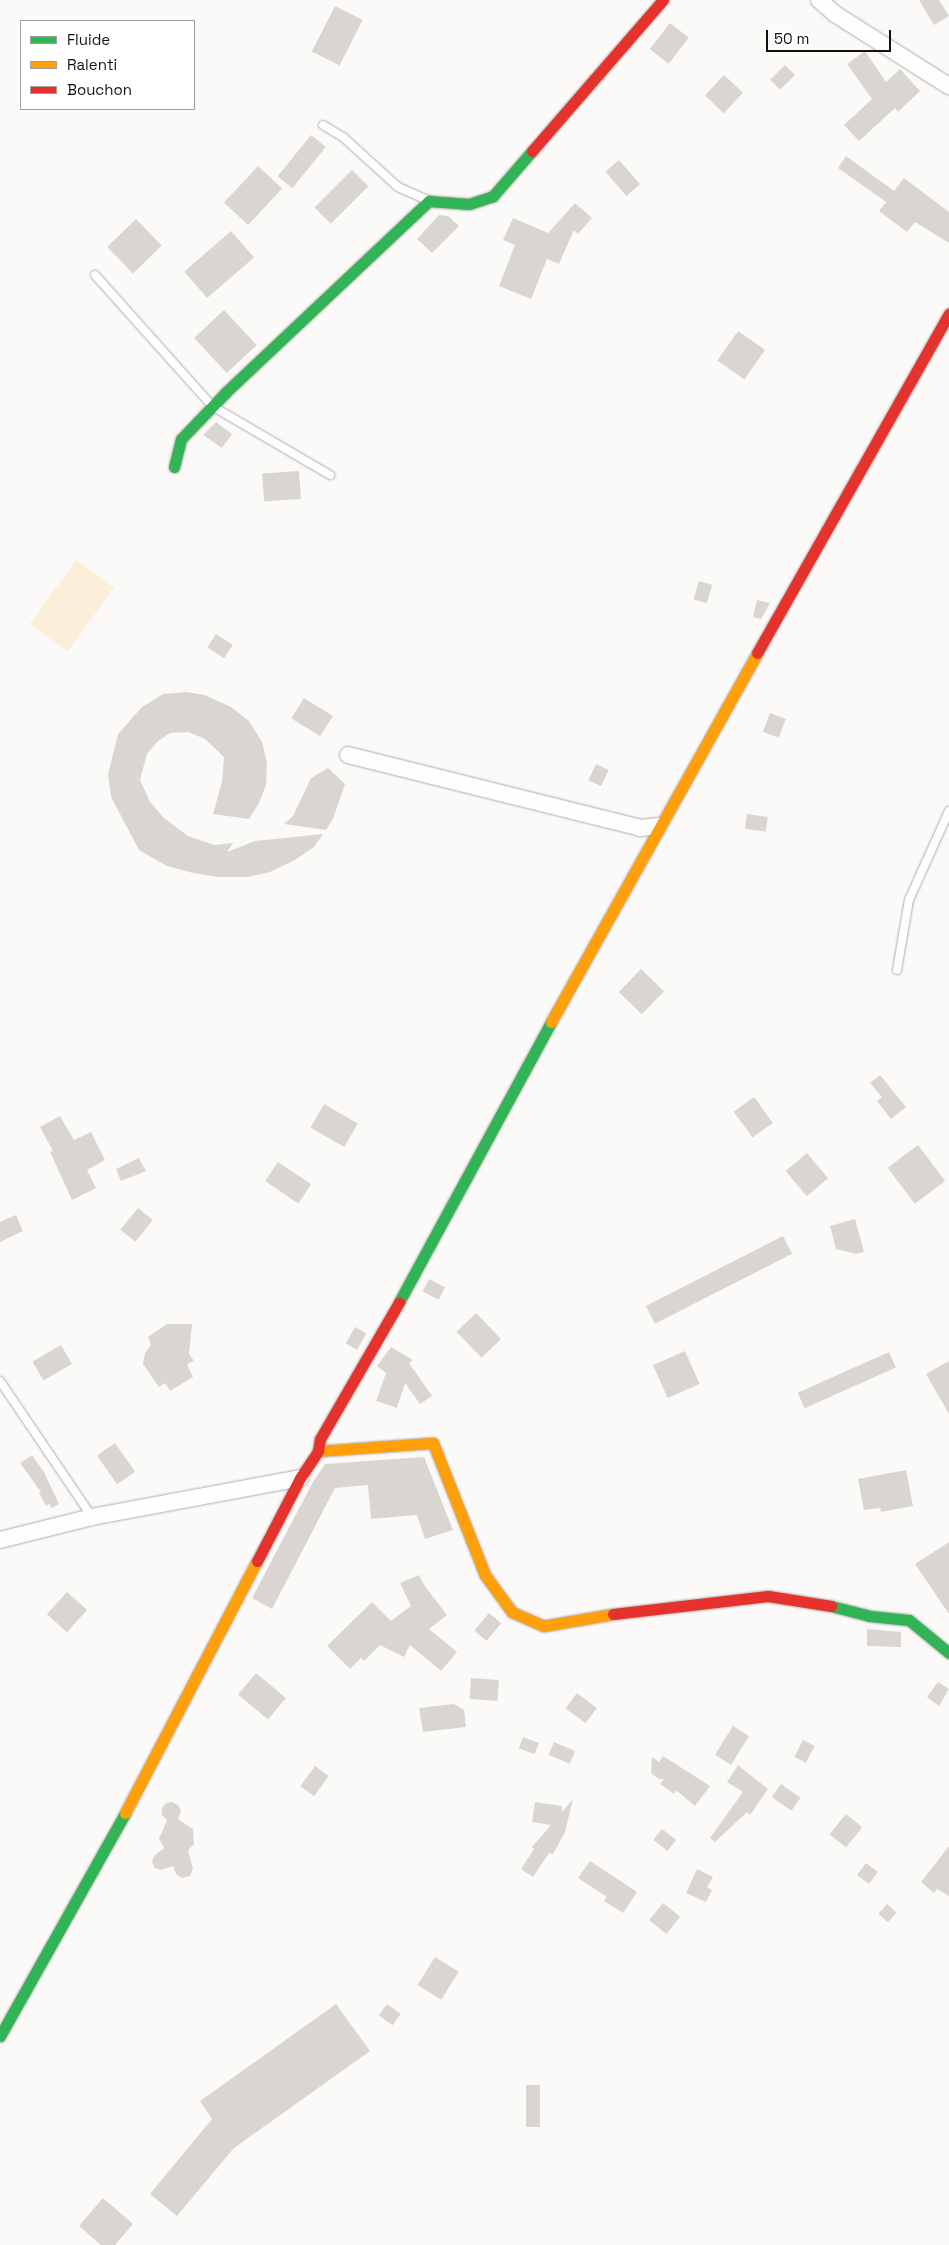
<!DOCTYPE html>
<html>
<head>
<meta charset="utf-8">
<style>
  body { margin:0 }
  #map { position:relative; width:949px; height:2245px; overflow:hidden; background:#fcfaf8; font-family:"Space Grotesk",sans-serif }
  div>[style] { position:absolute }
  .green>* { inset:0; background:#fcefd9; transform-origin:0 0 }
  .building>* { inset:0; background:#d9d6d2; transform-origin:0 0 }
  .roads { filter:drop-shadow(0 0 1px #b0ada9) drop-shadow(0 0 1px #b0ada9) }
  .lane>* { height:8px; margin:-4px; padding:0 4px; transform-origin:4px; border-radius:4px; background:#fffefe }
  .street>* { height:16px; margin:-8px; padding:0 8px; transform-origin:8px; border-radius:8px; background:#fffefe }
  .fast>* { height:11px; margin:-5.5px; padding:0 5.5px; transform-origin:5.5px; border-radius:5.5px; background:#30b455 }
  .slow>* { height:11px; margin:-5.5px; padding:0 5.5px; transform-origin:5.5px; border-radius:5.5px; background:#ff9f0a }
  .jam>* { height:11px; margin:-5.5px; padding:0 5.5px; transform-origin:5.5px; border-radius:5.5px; background:#e5322d }
  span { translate:-50% -50%; white-space:nowrap; text-align:center; line-height:1.15; -webkit-text-stroke:4px #fff; paint-order:stroke }
  .legend { position:absolute; left:20px; top:20px; width:175px; height:90px; box-sizing:border-box; background:#fff; border:1px solid #a1a09d; margin:0; padding:6px 9px; list-style:none; font-size:15px; color:#15120b }
  .legend li { display:flex; align-items:center; gap:10px; height:25px }
  .legend b { width:25px; border:1px solid #a1a09d }
  .scale { position:absolute; left:766px; top:30px; width:125px; height:22px; box-sizing:border-box; border:2px solid #15120b; border-top:0; padding-left:6px; font-size:15px; line-height:18px; white-space:nowrap; color:#15120b; -webkit-text-stroke:4px #fff; paint-order:stroke }
</style>
</head>
<body>
<div id="map">
  <div class="green">
    <div style="left:76px;top:560px;width:47px;height:79px;rotate:36deg"></div>
  </div>
  <div class="building">
    <div style="clip-path:polygon(919px 0,939px 0,949px 16px,934px 25px)"></div>
    <div style="left:335px;top:6px;width:31px;height:51px;rotate:27deg"></div>
    <div style="left:670px;top:23px;width:24px;height:33px;rotate:38deg"></div>
    <div style="clip-path:polygon(865px 51px,886px 82px,900px 69px,920px 91px,898px 112px,895px 108px,859px 141px,844px 125px,872px 99px,847px 64px)"></div>
    <div style="left:785px;top:65px;width:14px;height:21px;rotate:45deg"></div>
    <div style="left:724px;top:75px;width:26px;height:28px;rotate:43deg"></div>
    <div style="left:311px;top:135px;width:19px;height:53px;rotate:39deg"></div>
    <div style="clip-path:polygon(846px 156px,894px 191px,904px 178px,949px 212px,949px 243px,915px 222px,907px 232px,879px 211px,886px 202px,838px 168px)"></div>
    <div style="left:619px;top:160px;width:32px;height:18px;rotate:49deg"></div>
    <div style="left:258px;top:166px;width:33px;height:50px;rotate:43deg"></div>
    <div style="left:352px;top:170px;width:23px;height:53px;rotate:45deg"></div>
    <div style="clip-path:polygon(575px 203px,592px 218px,578px 234px,574px 230px,559px 264px,547px 259px,531px 299px,499px 286px,515px 245px,503px 240px,513px 218px,548px 233px)"></div>
    <div style="clip-path:polygon(439px 215px,448px 216px,459px 226px,432px 253px,417px 239px)"></div>
    <div style="left:136px;top:219px;width:37px;height:40px;rotate:46deg"></div>
    <div style="left:231px;top:231px;width:35px;height:62px;rotate:49deg"></div>
    <div style="left:224px;top:310px;width:48px;height:41px;rotate:47deg"></div>
    <div style="left:738px;top:331px;width:33px;height:36px;rotate:35deg"></div>
    <div style="clip-path:polygon(216px 422px,232px 434px,222px 448px,203px 435px)"></div>
    <div style="left:299px;top:471px;width:28px;height:37px;rotate:86deg"></div>
    <div style="left:699px;top:581px;width:14px;height:19px;rotate:17deg"></div>
    <div style="clip-path:polygon(757px 600px,770px 603px,761px 619px,753px 617px)"></div>
    <div style="left:216px;top:634px;width:20px;height:16px;rotate:33deg"></div>
    <div style="clip-path:polygon(187px 692px,205px 695px,231px 707px,249px 721px,262px 742px,267px 762px,266px 785px,259px 803px,249px 819px,213px 814px,222px 782px,224px 757px,205px 739px,188px 732px,170px 733px,157px 742px,147px 754px,140px 780px,150px 802px,164px 818px,188px 836px,214px 845px,233px 843px,227px 852px,255px 841px,323px 834px,314px 847px,295px 860px,270px 872px,248px 877px,218px 877px,193px 873px,167px 866px,139px 850px,111px 797px,108px 774px,118px 734px,142px 707px,163px 694px)"></div>
    <div style="left:304px;top:698px;width:34px;height:24px;rotate:32deg"></div>
    <div style="left:770px;top:713px;width:17px;height:20px;rotate:21deg"></div>
    <div style="left:596px;top:764px;width:14px;height:18px;rotate:25deg"></div>
    <div style="clip-path:polygon(328px 768px,345px 784px,333px 819px,326px 830px,284px 824px,293px 816px,311px 778px)"></div>
    <div style="left:747px;top:814px;width:21px;height:15px;rotate:8deg"></div>
    <div style="left:641px;top:969px;width:32px;height:32px;rotate:44deg"></div>
    <div style="clip-path:polygon(880px 1075px,906px 1107px,891px 1119px,877px 1101px,882px 1097px,870px 1083px)"></div>
    <div style="left:754px;top:1097px;width:32px;height:25px;rotate:54deg"></div>
    <div style="left:324px;top:1104px;width:39px;height:27px;rotate:30deg"></div>
    <div style="clip-path:polygon(60px 1116px,74px 1140px,91px 1132px,105px 1160px,87px 1170px,96px 1188px,72px 1200px,50px 1152px,53px 1151px,40px 1127px)"></div>
    <div style="left:918px;top:1145px;width:45px;height:38px;rotate:53deg"></div>
    <div style="left:807px;top:1153px;width:33px;height:28px;rotate:50deg"></div>
    <div style="clip-path:polygon(139px 1158px,146px 1171px,121px 1181px,116px 1169px)"></div>
    <div style="left:278px;top:1162px;width:40px;height:23px;rotate:34deg"></div>
    <div style="left:138px;top:1208px;width:19px;height:28px;rotate:39deg"></div>
    <div style="clip-path:polygon(16px 1215px,23px 1231px,0 1242px,0 1222px)"></div>
    <div style="clip-path:polygon(855px 1219px,864px 1252px,856px 1254px,836px 1249px,830px 1226px)"></div>
    <div style="left:783px;top:1236px;width:20px;height:154px;rotate:63deg"></div>
    <div style="left:429px;top:1279px;width:18px;height:14px;rotate:27deg"></div>
    <div style="left:476px;top:1313px;width:36px;height:27px;rotate:46deg"></div>
    <div style="clip-path:polygon(167px 1324px,192px 1324px,189px 1354px,194px 1361px,187px 1364px,193px 1377px,170px 1391px,165px 1383px,159px 1387px,143px 1364px,145px 1353px,151px 1345px,148px 1337px)"></div>
    <div style="left:355px;top:1327px;width:13px;height:19px;rotate:29deg"></div>
    <div style="left:61px;top:1345px;width:22px;height:33px;rotate:60deg"></div>
    <div style="clip-path:polygon(391px 1347px,413px 1360px,409px 1363px,432px 1396px,420px 1404px,405px 1383px,397px 1408px,376px 1401px,386px 1373px,377px 1366px)"></div>
    <div style="left:685px;top:1351px;width:36px;height:35px;rotate:66deg"></div>
    <div style="left:889px;top:1352px;width:17px;height:100px;rotate:66deg"></div>
    <div style="clip-path:polygon(949px 1361px,949px 1414px,926px 1374px)"></div>
    <div style="left:115px;top:1443px;width:35px;height:22px;rotate:55deg"></div>
    <div style="clip-path:polygon(32px 1455px,44px 1472px,59px 1504px,52px 1508px,49px 1504px,46px 1506px,39px 1493px,41px 1492px,20px 1463px)"></div>
    <div style="clip-path:polygon(424px 1457px,453px 1530px,425px 1539px,417px 1515px,371px 1519px,368px 1485px,335px 1488px,272px 1609px,252px 1598px,313px 1482px,325px 1464px)"></div>
    <div style="clip-path:polygon(906px 1470px,913px 1506px,881px 1512px,880px 1508px,864px 1510px,858px 1479px)"></div>
    <div style="clip-path:polygon(949px 1542px,949px 1614px,915px 1564px)"></div>
    <div style="clip-path:polygon(419px 1575px,424px 1585px,447px 1615px,429px 1629px,457px 1652px,441px 1671px,410px 1645px,404px 1657px,380px 1645px,364px 1661px,361px 1658px,350px 1669px,327px 1646px,372px 1602px,391px 1621px,411px 1606px,400px 1583px)"></div>
    <div style="left:67px;top:1592px;width:27px;height:30px;rotate:42deg"></div>
    <div style="left:489px;top:1613px;width:16px;height:23px;rotate:40deg"></div>
    <div style="clip-path:polygon(867px 1629px,901px 1632px,901px 1647px,867px 1646px)"></div>
    <div style="left:256px;top:1673px;width:39px;height:28px;rotate:40deg"></div>
    <div style="left:471px;top:1678px;width:28px;height:21px;rotate:4deg"></div>
    <div style="clip-path:polygon(938px 1682px,949px 1689px,939px 1706px,927px 1697px)"></div>
    <div style="left:577px;top:1693px;width:25px;height:19px;rotate:37deg"></div>
    <div style="clip-path:polygon(454px 1704px,464px 1710px,466px 1727px,423px 1732px,419px 1708px)"></div>
    <div style="left:733px;top:1726px;width:19px;height:34px;rotate:32deg"></div>
    <div style="left:523px;top:1737px;width:17px;height:12px;rotate:21deg"></div>
    <div style="left:803px;top:1740px;width:13px;height:19px;rotate:27deg"></div>
    <div style="left:554px;top:1742px;width:23px;height:14px;rotate:23deg"></div>
    <div style="clip-path:polygon(663px 1756px,710px 1786px,695px 1806px,676px 1790px,674px 1794px,660px 1784px,664px 1779px,659px 1779px,651px 1773px,652px 1757px,659px 1762px)"></div>
    <div style="clip-path:polygon(738px 1765px,768px 1789px,750px 1815px,747px 1812px,715px 1842px,710px 1838px,743px 1792px,727px 1782px)"></div>
    <div style="left:315px;top:1766px;width:17px;height:25px;rotate:36deg"></div>
    <div style="left:781px;top:1784px;width:24px;height:16px;rotate:35deg"></div>
    <div style="clip-path:polygon(573px 1799px,565px 1832px,553px 1854px,549px 1853px,533px 1877px,521px 1869px,534px 1849px,532px 1847px,551px 1825px,532px 1822px,535px 1802px,562px 1806px,562px 1812px)"></div>
    <div style="clip-path:polygon(172px 1802px,178px 1805px,181px 1811px,178px 1819px,193px 1829px,194px 1844px,188px 1850px,193px 1869px,190px 1876px,182px 1878px,176px 1874px,173px 1866px,161px 1870px,155px 1868px,152px 1862px,154px 1856px,164px 1848px,159px 1839px,167px 1820px,162px 1815px,162px 1808px,166px 1803px)"></div>
    <div style="left:846px;top:1814px;width:21px;height:26px;rotate:39deg"></div>
    <div style="left:662px;top:1829px;width:18px;height:14px;rotate:38deg"></div>
    <div style="clip-path:polygon(949px 1846px,949px 1896px,937px 1889px,934px 1893px,921px 1882px)"></div>
    <div style="clip-path:polygon(590px 1861px,637px 1892px,623px 1913px,604px 1901px,607px 1897px,578px 1878px)"></div>
    <div style="left:866px;top:1863px;width:15px;height:15px;rotate:37deg"></div>
    <div style="clip-path:polygon(697px 1869px,713px 1877px,707px 1887px,712px 1890px,706px 1902px,686px 1893px)"></div>
    <div style="left:663px;top:1903px;width:22px;height:22px;rotate:39deg"></div>
    <div style="left:887px;top:1904px;width:13px;height:13px;rotate:42deg"></div>
    <div style="left:435px;top:1957px;width:28px;height:33px;rotate:32deg"></div>
    <div style="clip-path:polygon(336px 2004px,370px 2051px,234px 2148px,177px 2216px,150px 2194px,212px 2119px,200px 2101px)"></div>
    <div style="left:387px;top:2004px;width:17px;height:14px;rotate:36deg"></div>
    <div style="left:526px;top:2085px;width:14px;height:42px"></div>
    <div style="clip-path:polygon(103px 2198px,133px 2224px,115px 2245px,101px 2245px,79px 2226px)"></div>
  </div>
  <div class="roads">
    <div class="lane">
      <div style="left:323px;top:125px;width:23px;rotate:31deg"></div>
      <div style="left:343px;top:137px;width:74px;rotate:42.3deg"></div>
      <div style="left:398px;top:187px;width:32px;rotate:24deg"></div>
      <div style="left:95px;top:275px;width:176px;rotate:48.2deg"></div>
      <div style="left:212px;top:406px;width:137px;rotate:30.3deg"></div>
      <div style="left:897px;top:970px;width:71px;rotate:-80.3deg"></div>
      <div style="left:909px;top:900px;width:98px;rotate:-65.8deg"></div>
      <div style="left:0;top:1381px;width:164px;rotate:55.9deg"></div>
    </div>
    <div class="street">
      <div style="left:819px;top:0;width:21px;rotate:41deg"></div>
      <div style="left:835px;top:14px;width:135px;rotate:32.3deg"></div>
      <div style="left:348px;top:755px;width:301px;rotate:14deg"></div>
      <div style="left:640px;top:828px;width:19px;rotate:-6deg"></div>
      <div style="left:0;top:1540px;width:95px;rotate:-14deg"></div>
      <div style="left:92px;top:1517px;width:212px;rotate:-10.6deg"></div>
    </div>
    <div class="fast">
      <div style="left:174px;top:467px;width:29px;rotate:-76deg"></div>
      <div style="left:181px;top:439px;width:65px;rotate:-46.2deg"></div>
      <div style="left:226px;top:392px;width:279px;rotate:-43.3deg"></div>
      <div style="left:429px;top:201px;width:40px;rotate:4.3deg"></div>
      <div style="left:469px;top:204px;width:25px;rotate:-18deg"></div>
      <div style="left:493px;top:196px;width:60px;rotate:-49.1deg"></div>
      <div style="left:399px;top:1302px;width:319px;rotate:-61.5deg"></div>
      <div style="left:831px;top:1606px;width:40px;rotate:14.4deg"></div>
      <div style="left:870px;top:1616px;width:39px;rotate:6deg"></div>
      <div style="left:909px;top:1620px;width:52px;rotate:39.5deg"></div>
      <div style="left:0;top:2036px;width:256px;rotate:-60.7deg"></div>
    </div>
    <div class="slow">
      <div style="left:551px;top:1022px;width:423px;rotate:-60.8deg"></div>
      <div style="left:318px;top:1451px;width:115px;rotate:-4deg"></div>
      <div style="left:433px;top:1443px;width:142px;rotate:68.5deg"></div>
      <div style="left:485px;top:1575px;width:46px;rotate:53.9deg"></div>
      <div style="left:512px;top:1612px;width:34px;rotate:24deg"></div>
      <div style="left:543px;top:1626px;width:71px;rotate:-9.7deg"></div>
      <div style="left:125px;top:1813px;width:284px;rotate:-62.4deg"></div>
    </div>
    <div class="jam">
      <div style="left:532px;top:151px;width:200px;rotate:-49.1deg"></div>
      <div style="left:757px;top:653px;width:390px;rotate:-60.5deg"></div>
      <div style="left:257px;top:1561px;width:93px;rotate:-62.6deg"></div>
      <div style="left:300px;top:1478px;width:32px;rotate:-56deg"></div>
      <div style="left:318px;top:1451px;width:12px;rotate:-81deg"></div>
      <div style="left:320px;top:1439px;width:158px;rotate:-60deg"></div>
      <div style="left:613px;top:1614px;width:156px;rotate:-6.6deg"></div>
      <div style="left:768px;top:1596px;width:64px;rotate:9deg"></div>
    </div>
  </div>
  <ul class="legend">
  <li><b style="height:6px;background:#30b455"></b>Fluide</li>
  <li><b style="height:6px;background:#ff9f0a"></b>Ralenti</li>
  <li><b style="height:6px;background:#e5322d"></b>Bouchon</li>
  </ul>
  <div class="scale">50 m</div>
</div>
</body>
</html>
